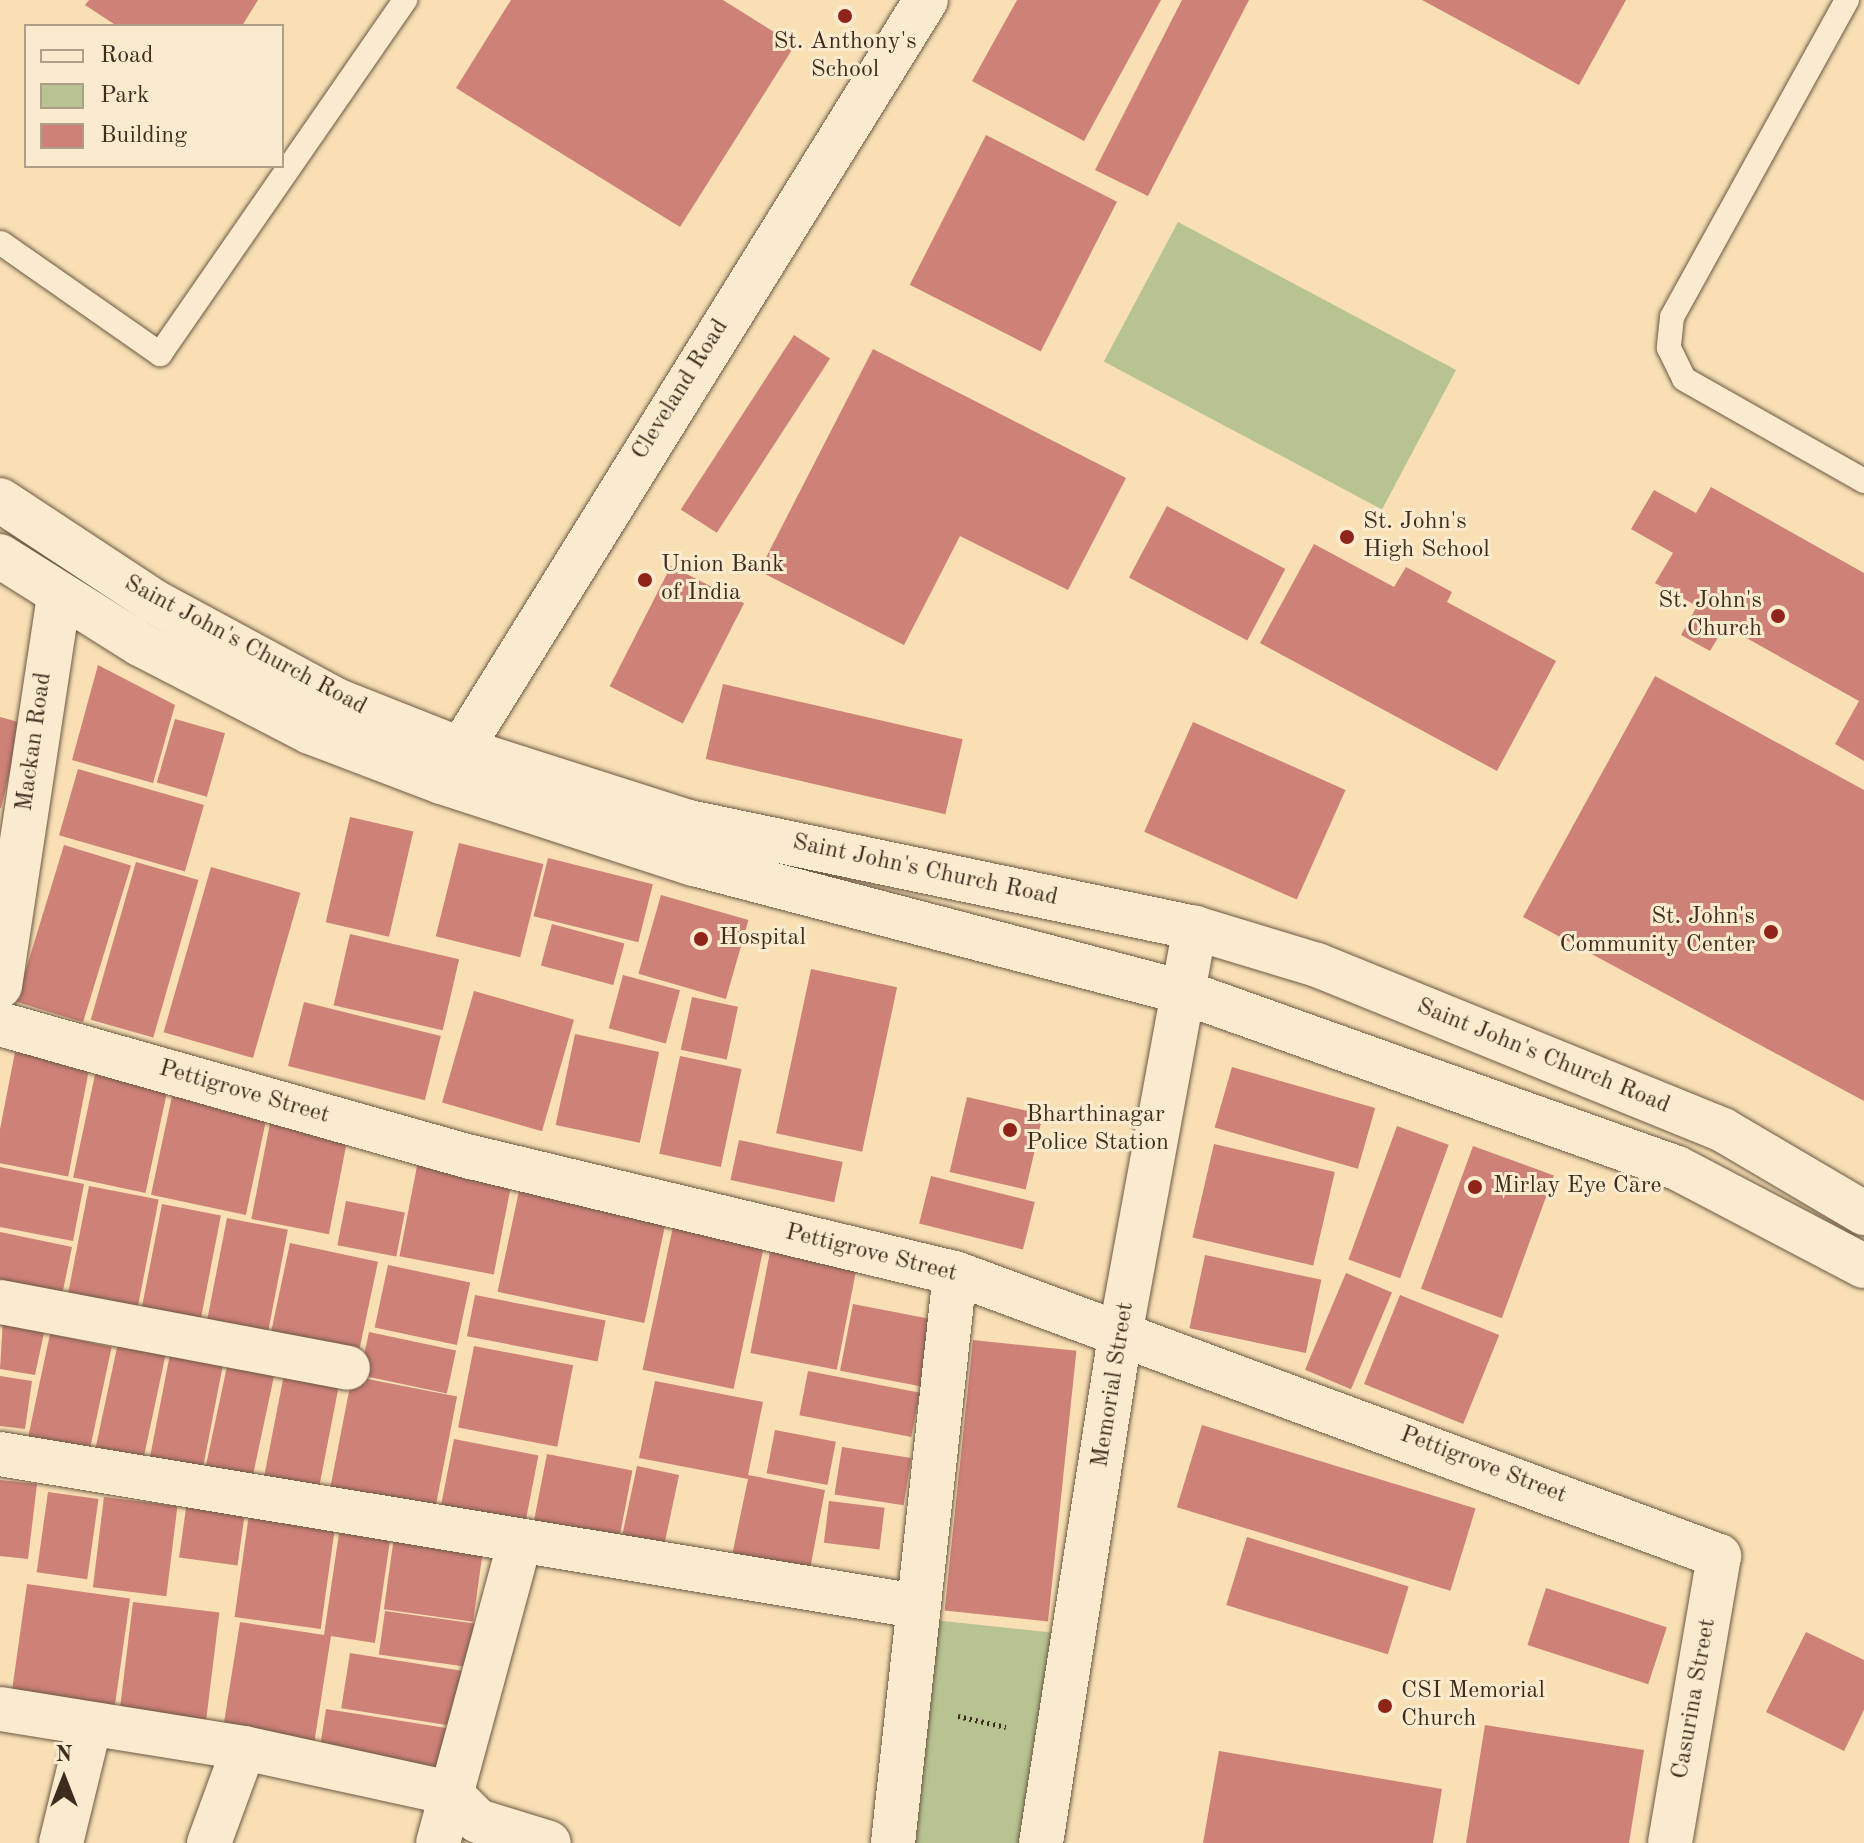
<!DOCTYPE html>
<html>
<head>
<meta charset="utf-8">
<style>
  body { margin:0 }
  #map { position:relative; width:1864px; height:1843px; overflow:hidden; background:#f8dfb4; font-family:"Old Standard TT",serif }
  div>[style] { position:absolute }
  .green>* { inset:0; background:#b7c391; transform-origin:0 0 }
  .building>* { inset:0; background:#ce8177; transform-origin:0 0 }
  .path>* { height:5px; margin-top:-2.5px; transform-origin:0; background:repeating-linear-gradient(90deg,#3e2c1f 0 2px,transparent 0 6px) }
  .roads { filter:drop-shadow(0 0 2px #6c5944) drop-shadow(0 0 2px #6c5944) }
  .service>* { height:24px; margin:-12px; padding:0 12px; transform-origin:12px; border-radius:12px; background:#faeace }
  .minor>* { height:44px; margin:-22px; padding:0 22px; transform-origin:22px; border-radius:22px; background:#faeace }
  .tertiary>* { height:44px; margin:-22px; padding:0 22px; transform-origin:22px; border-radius:22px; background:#faeace }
  .secondary>* { height:44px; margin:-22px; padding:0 22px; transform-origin:22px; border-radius:22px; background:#faeace }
  .dots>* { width:22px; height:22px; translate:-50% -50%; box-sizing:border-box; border:4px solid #faeace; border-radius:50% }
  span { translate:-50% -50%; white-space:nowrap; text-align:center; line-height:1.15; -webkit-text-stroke:6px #faeace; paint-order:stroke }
  .poi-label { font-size:24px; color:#3e2c1f }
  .left { translate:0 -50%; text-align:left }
  .right { translate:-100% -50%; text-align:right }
  .street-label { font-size:24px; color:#3e2c1f }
  .legend { position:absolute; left:24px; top:24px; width:260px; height:144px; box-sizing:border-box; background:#faeace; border:2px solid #af9e88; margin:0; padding:10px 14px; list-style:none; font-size:24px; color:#3e2c1f }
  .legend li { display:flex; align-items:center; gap:16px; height:40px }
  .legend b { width:40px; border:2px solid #af9e88 }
  .north { position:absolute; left:24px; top:1739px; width:80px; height:80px; -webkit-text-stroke:6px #faeace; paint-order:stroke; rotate:0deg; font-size:22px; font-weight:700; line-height:32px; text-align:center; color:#3e2c1f }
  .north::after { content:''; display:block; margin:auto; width:28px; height:36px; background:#3e2c1f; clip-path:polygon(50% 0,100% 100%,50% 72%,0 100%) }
</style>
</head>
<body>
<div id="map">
  <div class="green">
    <div style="left:1178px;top:222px;width:315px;height:158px;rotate:28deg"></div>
    <div style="left:924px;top:1619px;width:128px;height:225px;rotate:6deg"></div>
  </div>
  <div class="building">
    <div style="clip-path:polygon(89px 0,258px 0,242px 26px,117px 26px,85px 5px)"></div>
    <div style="clip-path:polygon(511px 0,723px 0,795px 45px,680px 227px,456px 88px)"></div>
    <div style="clip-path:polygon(1017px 0,1161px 0,1084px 141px,972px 81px)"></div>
    <div style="clip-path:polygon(1182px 0,1249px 0,1148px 196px,1095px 170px)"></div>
    <div style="clip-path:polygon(1422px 0,1626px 0,1579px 85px)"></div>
    <div style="left:986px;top:135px;width:147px;height:168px;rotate:27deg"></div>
    <div style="left:794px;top:335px;width:43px;height:208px;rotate:33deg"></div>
    <div style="clip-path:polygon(873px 349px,1126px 478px,1068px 590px,960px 536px,904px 645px,759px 571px)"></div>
    <div style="clip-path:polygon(1711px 487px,1864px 573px,1864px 761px,1835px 744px,1859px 701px,1725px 626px,1710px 651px,1681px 635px,1697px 606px,1655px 583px,1673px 553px,1631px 529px,1654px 490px,1696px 513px)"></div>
    <div style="left:1167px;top:506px;width:134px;height:81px;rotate:28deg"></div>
    <div style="clip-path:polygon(1314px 544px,1394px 587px,1406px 567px,1452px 592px,1447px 602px,1556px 661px,1497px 771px,1260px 643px)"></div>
    <div style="left:671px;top:566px;width:82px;height:135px;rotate:27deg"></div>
    <div style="clip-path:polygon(98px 665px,175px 705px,153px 783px,72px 760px)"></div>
    <div style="clip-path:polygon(1655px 676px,1864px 790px,1864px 1101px,1523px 917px)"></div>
    <div style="left:723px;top:684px;width:246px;height:77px;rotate:13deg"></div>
    <div style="clip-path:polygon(0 717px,22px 723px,1px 808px,0 808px)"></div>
    <div style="left:175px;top:719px;width:52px;height:66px;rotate:16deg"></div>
    <div style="left:1193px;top:722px;width:167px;height:120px;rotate:24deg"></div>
    <div style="left:78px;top:769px;width:131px;height:69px;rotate:16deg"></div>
    <div style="left:350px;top:817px;width:65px;height:108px;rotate:13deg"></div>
    <div style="left:459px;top:843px;width:87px;height:96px;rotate:14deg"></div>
    <div style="left:64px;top:845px;width:70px;height:164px;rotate:17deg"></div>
    <div style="left:548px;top:858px;width:108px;height:60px;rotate:14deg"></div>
    <div style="left:136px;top:862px;width:65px;height:164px;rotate:16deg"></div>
    <div style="left:211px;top:867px;width:93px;height:172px;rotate:16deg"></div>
    <div style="left:661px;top:895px;width:91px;height:82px;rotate:16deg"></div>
    <div style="left:552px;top:924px;width:75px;height:43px;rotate:15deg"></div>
    <div style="left:350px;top:934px;width:112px;height:73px;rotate:13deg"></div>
    <div style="left:811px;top:969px;width:88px;height:168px;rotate:12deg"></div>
    <div style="left:623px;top:975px;width:59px;height:55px;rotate:15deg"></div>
    <div style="left:474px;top:991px;width:104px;height:116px;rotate:16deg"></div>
    <div style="left:692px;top:997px;width:47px;height:54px;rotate:12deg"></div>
    <div style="left:304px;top:1002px;width:141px;height:66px;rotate:14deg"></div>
    <div style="left:575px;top:1034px;width:86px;height:93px;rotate:12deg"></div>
    <div style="left:15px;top:1052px;width:76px;height:112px;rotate:11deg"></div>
    <div style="left:680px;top:1056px;width:63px;height:100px;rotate:12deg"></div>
    <div style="left:1232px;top:1067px;width:149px;height:63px;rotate:16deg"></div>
    <div style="left:96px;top:1070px;width:74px;height:110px;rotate:12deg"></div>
    <div style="left:172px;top:1096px;width:97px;height:101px;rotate:12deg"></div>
    <div style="left:967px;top:1097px;width:78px;height:77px;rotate:13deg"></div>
    <div style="left:271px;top:1118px;width:79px;height:103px;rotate:11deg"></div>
    <div style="left:1397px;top:1126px;width:55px;height:142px;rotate:20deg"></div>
    <div style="left:739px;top:1140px;width:106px;height:41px;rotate:12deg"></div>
    <div style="left:1214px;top:1144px;width:124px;height:96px;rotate:13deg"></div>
    <div style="left:1473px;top:1146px;width:86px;height:152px;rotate:20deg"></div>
    <div style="left:418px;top:1161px;width:96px;height:97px;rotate:11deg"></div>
    <div style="clip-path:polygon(0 1167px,84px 1184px,73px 1241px,0 1227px)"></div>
    <div style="left:931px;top:1176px;width:107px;height:49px;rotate:14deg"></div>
    <div style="left:89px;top:1186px;width:71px;height:124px;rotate:11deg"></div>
    <div style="left:519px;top:1191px;width:150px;height:103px;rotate:12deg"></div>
    <div style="left:346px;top:1201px;width:60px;height:45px;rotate:11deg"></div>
    <div style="left:162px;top:1204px;width:60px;height:121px;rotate:11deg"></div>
    <div style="left:227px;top:1218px;width:62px;height:118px;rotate:11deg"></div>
    <div style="left:674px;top:1222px;width:93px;height:151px;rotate:12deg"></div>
    <div style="clip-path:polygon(0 1232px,72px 1247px,61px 1300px,0 1288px)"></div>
    <div style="left:290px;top:1243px;width:90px;height:107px;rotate:12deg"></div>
    <div style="left:771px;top:1247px;width:88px;height:108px;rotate:11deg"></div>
    <div style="left:1205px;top:1255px;width:119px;height:75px;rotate:12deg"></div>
    <div style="left:388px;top:1265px;width:84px;height:64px;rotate:12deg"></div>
    <div style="left:1346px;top:1273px;width:50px;height:105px;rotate:23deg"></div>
    <div style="left:475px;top:1295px;width:133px;height:42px;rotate:11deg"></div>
    <div style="left:1400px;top:1295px;width:107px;height:96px;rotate:22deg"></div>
    <div style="left:853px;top:1304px;width:83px;height:68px;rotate:11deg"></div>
    <div style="clip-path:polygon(3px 1319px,45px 1328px,35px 1375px,0 1369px)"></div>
    <div style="left:369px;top:1332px;width:89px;height:44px;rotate:12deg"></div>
    <div style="left:50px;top:1334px;width:63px;height:106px;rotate:12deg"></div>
    <div style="left:119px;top:1338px;width:49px;height:115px;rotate:12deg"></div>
    <div style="left:973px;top:1340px;width:104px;height:272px;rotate:6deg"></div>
    <div style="left:172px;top:1344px;width:54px;height:116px;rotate:11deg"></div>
    <div style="left:474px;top:1346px;width:101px;height:83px;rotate:11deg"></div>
    <div style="left:229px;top:1357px;width:48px;height:116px;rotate:12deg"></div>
    <div style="left:286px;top:1364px;width:56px;height:121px;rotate:11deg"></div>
    <div style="left:808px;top:1371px;width:114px;height:45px;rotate:11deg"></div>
    <div style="clip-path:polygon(0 1376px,32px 1381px,25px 1429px,0 1426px)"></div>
    <div style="left:352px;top:1376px;width:107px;height:122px;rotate:11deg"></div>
    <div style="clip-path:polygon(655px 1381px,763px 1402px,748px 1475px,825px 1490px,808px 1580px,730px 1565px,748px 1479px,639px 1458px)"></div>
    <div style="left:1202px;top:1425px;width:286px;height:86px;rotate:17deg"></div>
    <div style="left:775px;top:1430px;width:62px;height:44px;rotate:11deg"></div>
    <div style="left:454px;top:1439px;width:86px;height:79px;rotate:11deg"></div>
    <div style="left:842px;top:1447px;width:70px;height:48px;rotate:9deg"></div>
    <div style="left:547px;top:1454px;width:87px;height:79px;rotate:11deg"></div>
    <div style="left:637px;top:1466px;width:43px;height:87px;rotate:12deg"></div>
    <div style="clip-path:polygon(0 1480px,37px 1484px,28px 1559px,0 1556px)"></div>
    <div style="left:48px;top:1492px;width:51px;height:81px;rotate:8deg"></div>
    <div style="left:188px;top:1494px;width:59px;height:64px;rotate:8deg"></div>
    <div style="left:104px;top:1497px;width:74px;height:91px;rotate:7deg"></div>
    <div style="left:829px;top:1501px;width:56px;height:42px;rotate:7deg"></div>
    <div style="left:250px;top:1507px;width:87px;height:111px;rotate:8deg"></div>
    <div style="clip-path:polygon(341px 1520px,392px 1527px,375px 1643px,331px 1636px,314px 1744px,223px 1729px,240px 1622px,324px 1635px)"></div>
    <div style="left:395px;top:1530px;width:90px;height:80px;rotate:8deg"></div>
    <div style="left:1247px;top:1537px;width:169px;height:71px;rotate:17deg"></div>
    <div style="left:27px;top:1584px;width:104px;height:113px;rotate:8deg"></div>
    <div style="left:1546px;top:1588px;width:127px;height:60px;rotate:18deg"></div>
    <div style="left:133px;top:1602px;width:87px;height:112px;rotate:7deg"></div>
    <div style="left:385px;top:1611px;width:90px;height:44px;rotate:8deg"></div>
    <div style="clip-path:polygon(1806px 1632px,1864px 1660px,1864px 1710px,1844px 1751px,1766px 1712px)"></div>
    <div style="left:350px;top:1653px;width:121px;height:56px;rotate:9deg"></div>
    <div style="left:326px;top:1709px;width:128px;height:45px;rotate:9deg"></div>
    <div style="clip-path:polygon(1485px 1725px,1644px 1750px,1629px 1843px,1466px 1843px)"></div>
    <div style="clip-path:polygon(1219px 1751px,1442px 1789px,1433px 1843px,1203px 1843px)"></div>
  </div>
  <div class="path">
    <div style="left:958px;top:1716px;width:49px;rotate:12.9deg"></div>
  </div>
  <div class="roads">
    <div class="service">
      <div style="left:1847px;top:0;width:362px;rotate:118.9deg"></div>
      <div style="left:1672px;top:317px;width:31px;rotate:96deg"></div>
      <div style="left:1669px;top:348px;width:34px;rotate:64deg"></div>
      <div style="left:1684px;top:379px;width:207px;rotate:29.5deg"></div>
      <div style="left:1px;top:243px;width:194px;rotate:34.9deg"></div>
      <div style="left:160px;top:354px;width:431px;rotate:-55.3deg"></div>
    </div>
    <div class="minor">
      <div style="left:0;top:1024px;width:489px;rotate:15.8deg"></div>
      <div style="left:471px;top:1157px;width:498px;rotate:13.5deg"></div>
      <div style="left:955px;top:1273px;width:815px;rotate:20.33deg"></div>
      <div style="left:1719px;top:1556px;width:291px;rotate:99.7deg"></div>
      <div style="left:0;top:1302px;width:354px;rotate:10.7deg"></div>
      <div style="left:0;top:1454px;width:929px;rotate:9.42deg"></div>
      <div style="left:0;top:1709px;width:247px;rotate:9.1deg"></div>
      <div style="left:244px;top:1748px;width:211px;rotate:12.3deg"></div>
      <div style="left:450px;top:1793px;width:40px;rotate:45deg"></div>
      <div style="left:478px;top:1821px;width:74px;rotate:17.2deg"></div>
      <div style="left:61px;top:1843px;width:118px;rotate:-76.3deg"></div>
      <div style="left:209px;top:1843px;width:101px;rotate:-69.8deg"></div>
      <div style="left:438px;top:1843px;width:309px;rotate:-74.8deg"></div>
      <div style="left:893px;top:1843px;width:573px;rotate:-83.79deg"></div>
      <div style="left:1041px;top:1843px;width:519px;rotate:-81.14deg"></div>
      <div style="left:1121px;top:1330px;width:409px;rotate:-79.6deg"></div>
    </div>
    <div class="tertiary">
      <div style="left:442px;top:780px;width:918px;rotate:-58.18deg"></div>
      <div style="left:0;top:986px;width:396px;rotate:-81.4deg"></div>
    </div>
    <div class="secondary">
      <div style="left:0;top:500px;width:183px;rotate:33.4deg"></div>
      <div style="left:153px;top:601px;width:208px;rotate:28.4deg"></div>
      <div style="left:336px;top:700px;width:130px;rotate:21.6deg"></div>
      <div style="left:457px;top:748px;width:244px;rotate:17.7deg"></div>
      <div style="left:689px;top:822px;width:517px;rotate:11.83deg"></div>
      <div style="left:1195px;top:928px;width:127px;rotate:16.9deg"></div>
      <div style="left:1317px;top:965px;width:438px;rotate:22.1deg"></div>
      <div style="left:1723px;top:1130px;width:164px;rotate:30.5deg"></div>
      <div style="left:0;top:556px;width:165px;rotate:32.2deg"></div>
      <div style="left:140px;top:644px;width:191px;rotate:27.4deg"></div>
      <div style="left:310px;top:732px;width:140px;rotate:20.9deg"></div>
      <div style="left:441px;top:782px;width:266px;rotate:18deg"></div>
      <div style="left:694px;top:864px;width:509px;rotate:14.69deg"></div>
      <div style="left:1186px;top:993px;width:521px;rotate:19.62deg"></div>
      <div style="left:1677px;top:1168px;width:211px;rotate:27.7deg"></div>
    </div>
  </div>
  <div class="dots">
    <div style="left:845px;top:16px;background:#8f2418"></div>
    <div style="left:1347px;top:537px;background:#8f2418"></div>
    <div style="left:645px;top:580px;background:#8f2418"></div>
    <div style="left:1778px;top:616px;background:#8f2418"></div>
    <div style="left:1771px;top:932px;background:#8f2418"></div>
    <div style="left:701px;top:939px;background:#8f2418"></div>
    <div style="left:1010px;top:1130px;background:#8f2418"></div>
    <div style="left:1475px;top:1187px;background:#8f2418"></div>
    <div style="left:1385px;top:1706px;background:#8f2418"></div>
  </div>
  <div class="poi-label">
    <span style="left:845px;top:57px">St. Anthony's<br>School</span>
    <span class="left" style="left:1363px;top:537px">St. John's<br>High School</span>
    <span class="left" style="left:661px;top:580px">Union Bank<br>of India</span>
    <span class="right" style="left:1762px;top:616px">St. John's<br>Church</span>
    <span class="right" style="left:1755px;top:932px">St. John's<br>Community Center</span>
    <span class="left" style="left:719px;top:939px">Hospital</span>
    <span class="left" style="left:1026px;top:1130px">Bharthinagar<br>Police Station</span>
    <span class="left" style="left:1493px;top:1187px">Mirlay Eye Care</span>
    <span class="left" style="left:1401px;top:1706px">CSI Memorial<br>Church</span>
  </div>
  <div class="street-label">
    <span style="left:681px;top:390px;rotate:-58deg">Cleveland Road</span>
    <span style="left:245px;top:646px;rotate:28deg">Saint John's Church Road</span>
    <span style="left:35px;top:742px;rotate:-82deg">Mackan Road</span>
    <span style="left:925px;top:871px;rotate:12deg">Saint John's Church Road</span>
    <span style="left:1543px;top:1057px;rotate:22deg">Saint John's Church Road</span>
    <span style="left:244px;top:1093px;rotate:16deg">Pettigrove Street</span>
    <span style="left:871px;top:1254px;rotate:14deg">Pettigrove Street</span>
    <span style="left:1114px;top:1385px;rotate:-81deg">Memorial Street</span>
    <span style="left:1483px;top:1466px;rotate:21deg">Pettigrove Street</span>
    <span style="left:1695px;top:1699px;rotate:-80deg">Casurina Street</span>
  </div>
  <ul class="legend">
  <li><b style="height:10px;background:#faeace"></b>Road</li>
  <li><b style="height:22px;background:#b7c391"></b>Park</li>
  <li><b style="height:22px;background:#ce8177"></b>Building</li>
  </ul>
  <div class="north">N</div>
</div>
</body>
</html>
